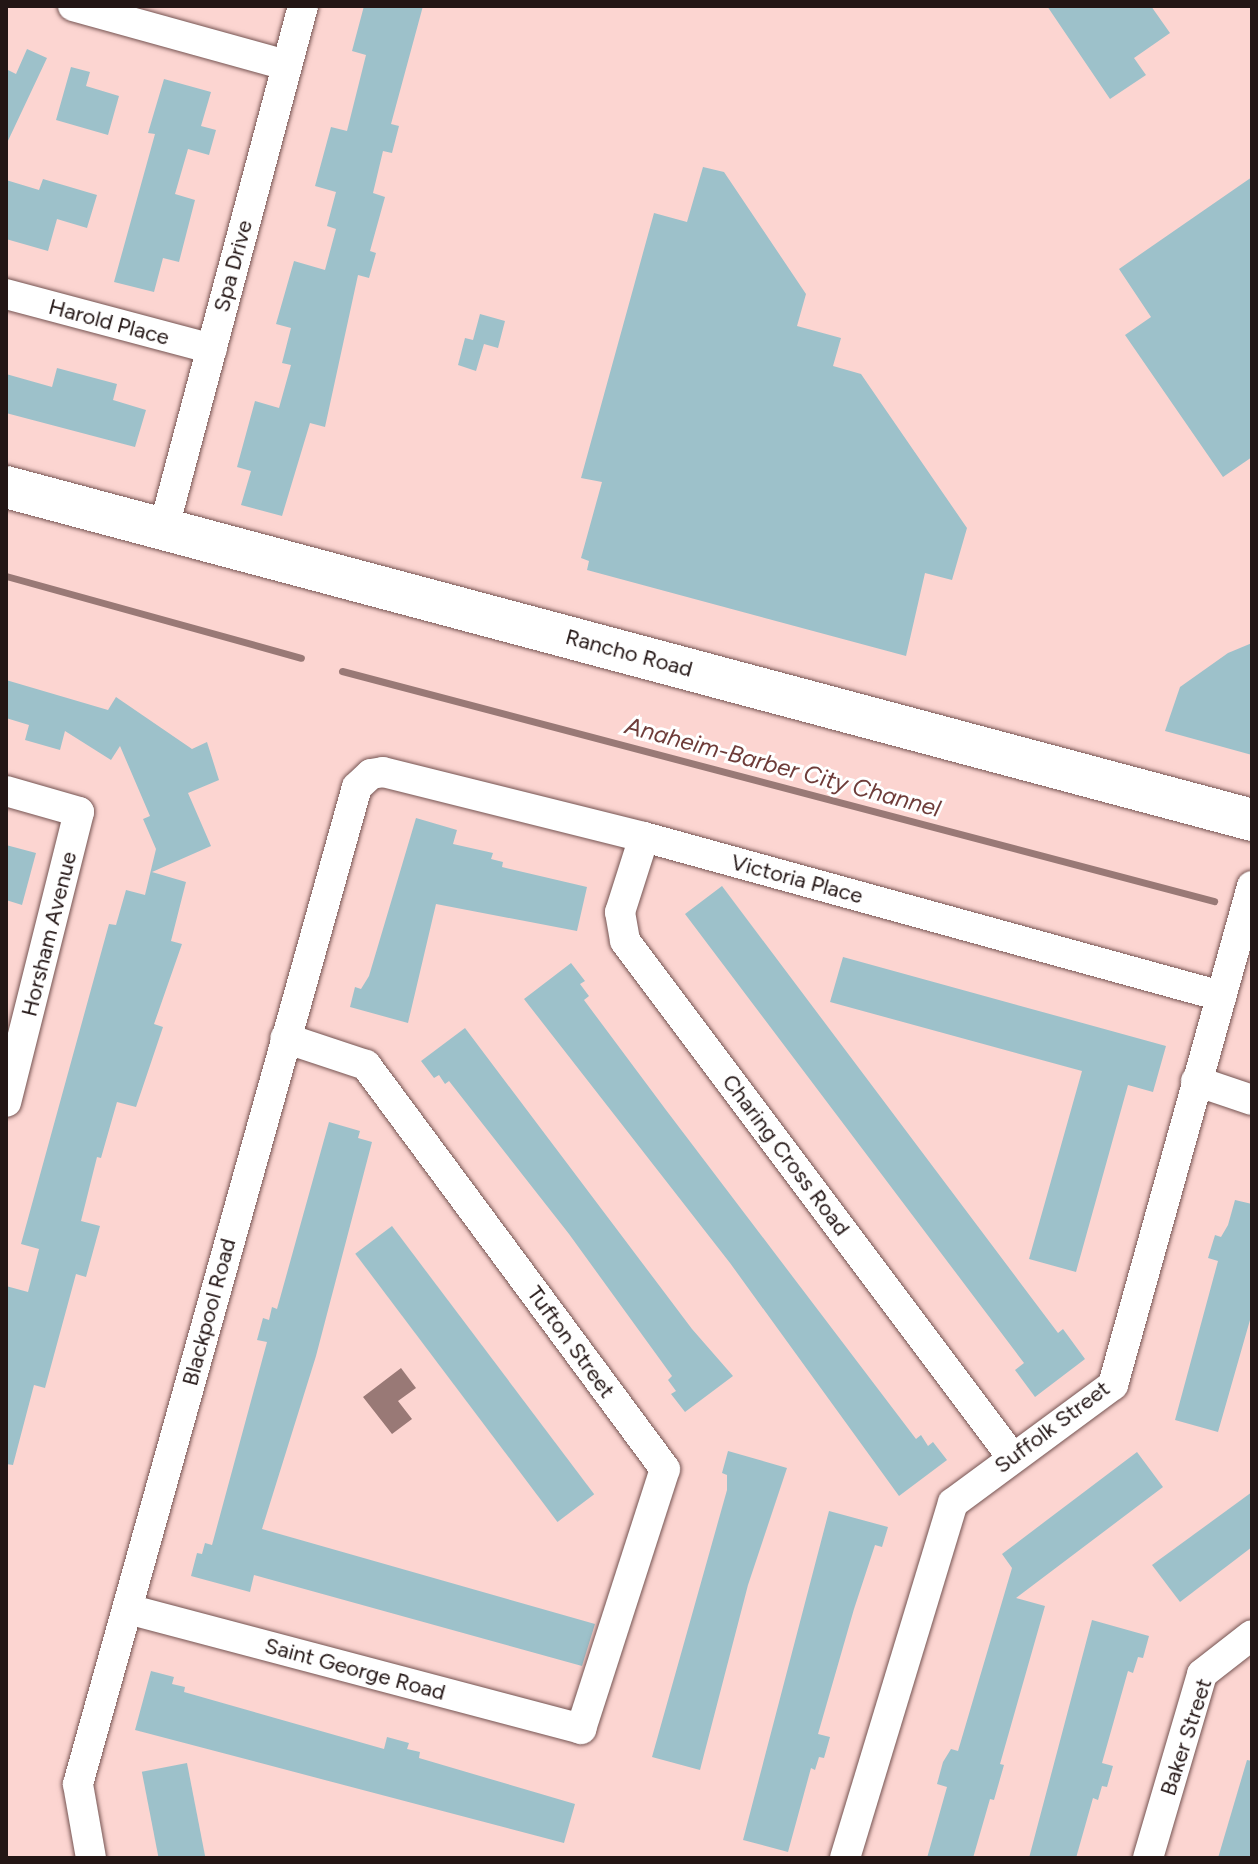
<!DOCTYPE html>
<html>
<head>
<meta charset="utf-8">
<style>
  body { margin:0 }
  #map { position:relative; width:1258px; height:1864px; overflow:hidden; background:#fcd5d1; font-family:Figtree,sans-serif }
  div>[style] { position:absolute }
  .water>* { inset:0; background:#997976 }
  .stream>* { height:7px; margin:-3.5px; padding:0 3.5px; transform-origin:3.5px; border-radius:3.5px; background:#997976 }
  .building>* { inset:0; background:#9dc1ca; transform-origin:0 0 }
  .roads { filter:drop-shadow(0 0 2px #755452) drop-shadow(0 0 2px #755452) }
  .street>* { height:30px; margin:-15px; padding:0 15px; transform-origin:15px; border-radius:15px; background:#fff }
  .secondary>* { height:42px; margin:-21px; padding:0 21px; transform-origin:21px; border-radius:21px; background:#fff }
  span { translate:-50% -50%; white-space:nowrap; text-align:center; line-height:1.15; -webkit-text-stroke:6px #fff; paint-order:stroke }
  .street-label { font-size:22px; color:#231615 }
  .water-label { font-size:24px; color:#6e3c39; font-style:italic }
  .frame { position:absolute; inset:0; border:8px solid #231615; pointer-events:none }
</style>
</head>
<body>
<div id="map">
  <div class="water">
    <div style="clip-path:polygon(401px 1368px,416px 1388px,398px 1401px,412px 1419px,392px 1434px,363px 1397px)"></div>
  </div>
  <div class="stream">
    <div style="left:6px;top:576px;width:306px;rotate:15.5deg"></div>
    <div style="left:342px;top:671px;width:902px;rotate:14.78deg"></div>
  </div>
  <div class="building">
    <div style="clip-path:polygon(364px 6px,423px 6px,391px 124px,399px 126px,392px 153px,383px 151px,373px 193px,385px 197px,370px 251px,376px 253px,369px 278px,358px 275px,325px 427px,310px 423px,282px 516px,241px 505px,251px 471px,237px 467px,255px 401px,279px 408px,291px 365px,282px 363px,291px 328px,276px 324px,294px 261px,325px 270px,336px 229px,327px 226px,336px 192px,315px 186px,331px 127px,347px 131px,366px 55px,352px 51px)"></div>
    <div style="clip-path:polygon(1047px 6px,1151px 6px,1170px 33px,1134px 58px,1146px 75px,1110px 99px)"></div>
    <div style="clip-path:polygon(27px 49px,47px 58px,6px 145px,6px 69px,16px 74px)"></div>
    <div style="clip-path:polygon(71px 67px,90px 72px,86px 86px,119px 96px,108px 135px,56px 120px)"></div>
    <div style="clip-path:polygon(164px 79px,211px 92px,201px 126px,216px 130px,209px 155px,188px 149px,175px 194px,195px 200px,179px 262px,163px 258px,154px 292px,114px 282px,155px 134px,148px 133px)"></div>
    <div style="clip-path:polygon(703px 167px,724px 172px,806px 294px,797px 326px,841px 338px,833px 366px,861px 374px,967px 528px,952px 580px,925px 573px,906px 656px,587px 570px,589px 561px,581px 558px,602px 482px,581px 478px,654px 213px,687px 222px)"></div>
    <div style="clip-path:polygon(1252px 177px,1252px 457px,1223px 477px,1125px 335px,1151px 317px,1119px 269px)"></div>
    <div style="clip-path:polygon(43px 179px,97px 195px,87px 228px,57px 219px,48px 251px,6px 239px,6px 180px,39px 190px)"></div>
    <div style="clip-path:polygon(480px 314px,505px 321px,498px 348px,484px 344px,476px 371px,458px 365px,465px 338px,473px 340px)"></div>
    <div style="clip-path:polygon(57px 368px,117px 384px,113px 400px,146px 410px,135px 447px,6px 413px,6px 374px,52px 387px)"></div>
    <div style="clip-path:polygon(1252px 643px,1252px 755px,1165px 731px,1180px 687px,1228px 653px)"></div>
    <div style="clip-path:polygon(6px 680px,108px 710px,116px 697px,192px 749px,207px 742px,219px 780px,188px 793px,211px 846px,152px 872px,186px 882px,171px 941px,182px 944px,154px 1024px,163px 1027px,136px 1107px,117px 1102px,101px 1158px,97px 1157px,81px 1221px,100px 1226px,86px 1277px,76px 1274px,45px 1388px,34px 1385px,13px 1465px,6px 1464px,6px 1286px,28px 1292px,39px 1249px,21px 1244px,109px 924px,116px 925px,126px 890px,145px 895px,156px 849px,143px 819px,150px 816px,120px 746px,111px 760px,65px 731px,60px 750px,25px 740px,29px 725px,6px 718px)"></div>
    <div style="clip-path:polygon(416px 818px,457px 830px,453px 844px,493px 853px,491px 859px,503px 862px,502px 867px,587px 887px,577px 931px,436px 904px,408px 1023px,350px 1007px,355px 987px,361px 989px,369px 976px)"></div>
    <div style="clip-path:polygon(6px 845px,36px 853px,22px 905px,6px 900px)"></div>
    <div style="clip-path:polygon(722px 886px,1058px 1333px,1063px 1329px,1085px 1359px,1035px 1397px,1015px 1370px,1024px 1363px,685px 914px)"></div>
    <div style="clip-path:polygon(843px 957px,1166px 1046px,1153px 1092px,1128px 1085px,1076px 1272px,1029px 1259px,1082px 1071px,830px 1002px)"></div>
    <div style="clip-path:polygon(571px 963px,585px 981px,580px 984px,589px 996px,584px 1000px,666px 1110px,916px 1439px,921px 1435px,928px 1446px,933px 1442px,947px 1460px,899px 1496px,730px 1263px,524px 999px)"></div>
    <div style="clip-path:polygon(465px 1028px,692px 1329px,733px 1376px,685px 1412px,671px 1394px,676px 1391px,668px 1380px,672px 1376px,569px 1234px,449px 1081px,445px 1084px,439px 1075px,434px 1078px,421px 1061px)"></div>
    <div style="clip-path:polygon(329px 1122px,360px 1131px,358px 1138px,372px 1142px,316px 1356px,262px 1529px,595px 1624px,582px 1666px,254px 1575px,250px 1592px,191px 1576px,197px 1553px,202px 1554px,205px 1543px,212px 1545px,267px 1342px,257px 1340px,263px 1318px,269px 1320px,272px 1307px,277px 1309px)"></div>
    <div style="clip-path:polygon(1235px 1200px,1252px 1204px,1252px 1313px,1218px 1432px,1175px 1420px,1218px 1261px,1208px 1258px,1215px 1235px,1221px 1237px,1228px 1225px)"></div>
    <div style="left:392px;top:1226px;width:336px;height:46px;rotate:53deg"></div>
    <div style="clip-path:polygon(728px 1451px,787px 1468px,748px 1585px,700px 1770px,652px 1757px,727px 1490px,727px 1475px,722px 1473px)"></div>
    <div style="clip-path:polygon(1137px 1452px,1163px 1487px,1016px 1598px,1045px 1606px,1000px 1764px,1004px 1765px,994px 1800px,990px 1799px,973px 1858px,927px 1858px,947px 1787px,937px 1784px,943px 1762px,951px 1749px,958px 1751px,1012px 1568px,1002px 1554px)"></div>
    <div style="clip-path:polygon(1252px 1492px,1252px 1547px,1180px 1602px,1152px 1565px)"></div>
    <div style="clip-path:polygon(829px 1511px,888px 1527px,882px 1547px,875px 1545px,854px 1609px,818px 1734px,830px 1737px,824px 1758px,819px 1757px,815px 1770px,811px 1768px,788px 1852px,743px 1840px)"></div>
    <div style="clip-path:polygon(1092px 1620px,1149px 1636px,1143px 1658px,1138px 1657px,1133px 1673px,1128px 1671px,1102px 1763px,1113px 1766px,1107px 1787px,1102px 1786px,1098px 1800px,1093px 1798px,1076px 1858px,1029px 1858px)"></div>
    <div style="clip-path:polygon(151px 1671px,174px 1677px,172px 1684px,185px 1687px,184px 1692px,384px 1749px,387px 1737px,409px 1743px,407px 1749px,420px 1752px,419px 1758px,575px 1804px,564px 1843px,135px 1730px)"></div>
    <div style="clip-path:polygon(1247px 1760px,1252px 1761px,1252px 1858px,1218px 1858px)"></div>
    <div style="left:187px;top:1763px;width:97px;height:46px;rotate:79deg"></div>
  </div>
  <div class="roads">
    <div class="street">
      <div style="left:73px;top:6px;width:221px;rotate:15.5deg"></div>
      <div style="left:6px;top:294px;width:213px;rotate:14.9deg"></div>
      <div style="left:164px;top:527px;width:539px;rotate:-75.06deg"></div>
      <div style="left:6px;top:791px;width:76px;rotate:16deg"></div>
      <div style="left:79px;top:812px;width:299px;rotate:104.1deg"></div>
      <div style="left:644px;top:837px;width:79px;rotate:107.7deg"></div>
      <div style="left:620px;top:912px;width:29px;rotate:80deg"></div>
      <div style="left:625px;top:941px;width:645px;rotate:53.13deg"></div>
      <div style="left:1196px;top:1081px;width:59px;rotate:18.7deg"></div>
      <div style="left:128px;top:1609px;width:469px;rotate:14.8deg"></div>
      <div style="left:581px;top:1729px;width:273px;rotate:-72.1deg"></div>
      <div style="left:665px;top:1469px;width:503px;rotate:-126.51deg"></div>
      <div style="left:366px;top:1065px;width:85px;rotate:-161.6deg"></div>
      <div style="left:91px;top:1858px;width:75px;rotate:-100deg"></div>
      <div style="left:78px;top:1784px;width:1035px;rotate:-74.37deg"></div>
      <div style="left:357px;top:787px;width:19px;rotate:-43deg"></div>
      <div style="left:371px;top:774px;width:12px;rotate:-9deg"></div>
      <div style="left:383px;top:772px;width:269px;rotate:14deg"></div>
      <div style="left:644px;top:837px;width:599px;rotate:15.41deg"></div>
      <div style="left:845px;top:1858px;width:371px;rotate:-73.1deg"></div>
      <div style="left:953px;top:1503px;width:199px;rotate:-36.4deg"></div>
      <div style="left:1113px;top:1385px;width:518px;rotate:-74.43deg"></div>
      <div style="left:1148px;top:1858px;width:192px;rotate:-73.6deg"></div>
      <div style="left:1202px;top:1674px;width:63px;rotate:-38deg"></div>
    </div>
    <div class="secondary">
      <div style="left:6px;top:487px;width:1290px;rotate:14.96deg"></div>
    </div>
  </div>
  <div class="street-label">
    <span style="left:233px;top:266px;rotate:-75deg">Spa Drive</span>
    <span style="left:109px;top:322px;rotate:15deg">Harold Place</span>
    <span style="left:629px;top:653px;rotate:15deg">Rancho Road</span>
    <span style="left:797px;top:879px;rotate:15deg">Victoria Place</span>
    <span style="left:49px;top:934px;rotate:-76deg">Horsham Avenue</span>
    <span style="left:786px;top:1155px;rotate:53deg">Charing Cross Road</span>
    <span style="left:209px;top:1312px;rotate:-75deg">Blackpool Road</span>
    <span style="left:571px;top:1342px;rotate:54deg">Tufton Street</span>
    <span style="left:1052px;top:1427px;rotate:-37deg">Suffolk Street</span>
    <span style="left:355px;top:1669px;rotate:15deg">Saint George Road</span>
    <span style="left:1186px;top:1737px;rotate:-72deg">Baker Street</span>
  </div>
  <div class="water-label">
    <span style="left:783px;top:767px;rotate:15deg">Anaheim-Barber City Channel</span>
  </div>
  <div class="frame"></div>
</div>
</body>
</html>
